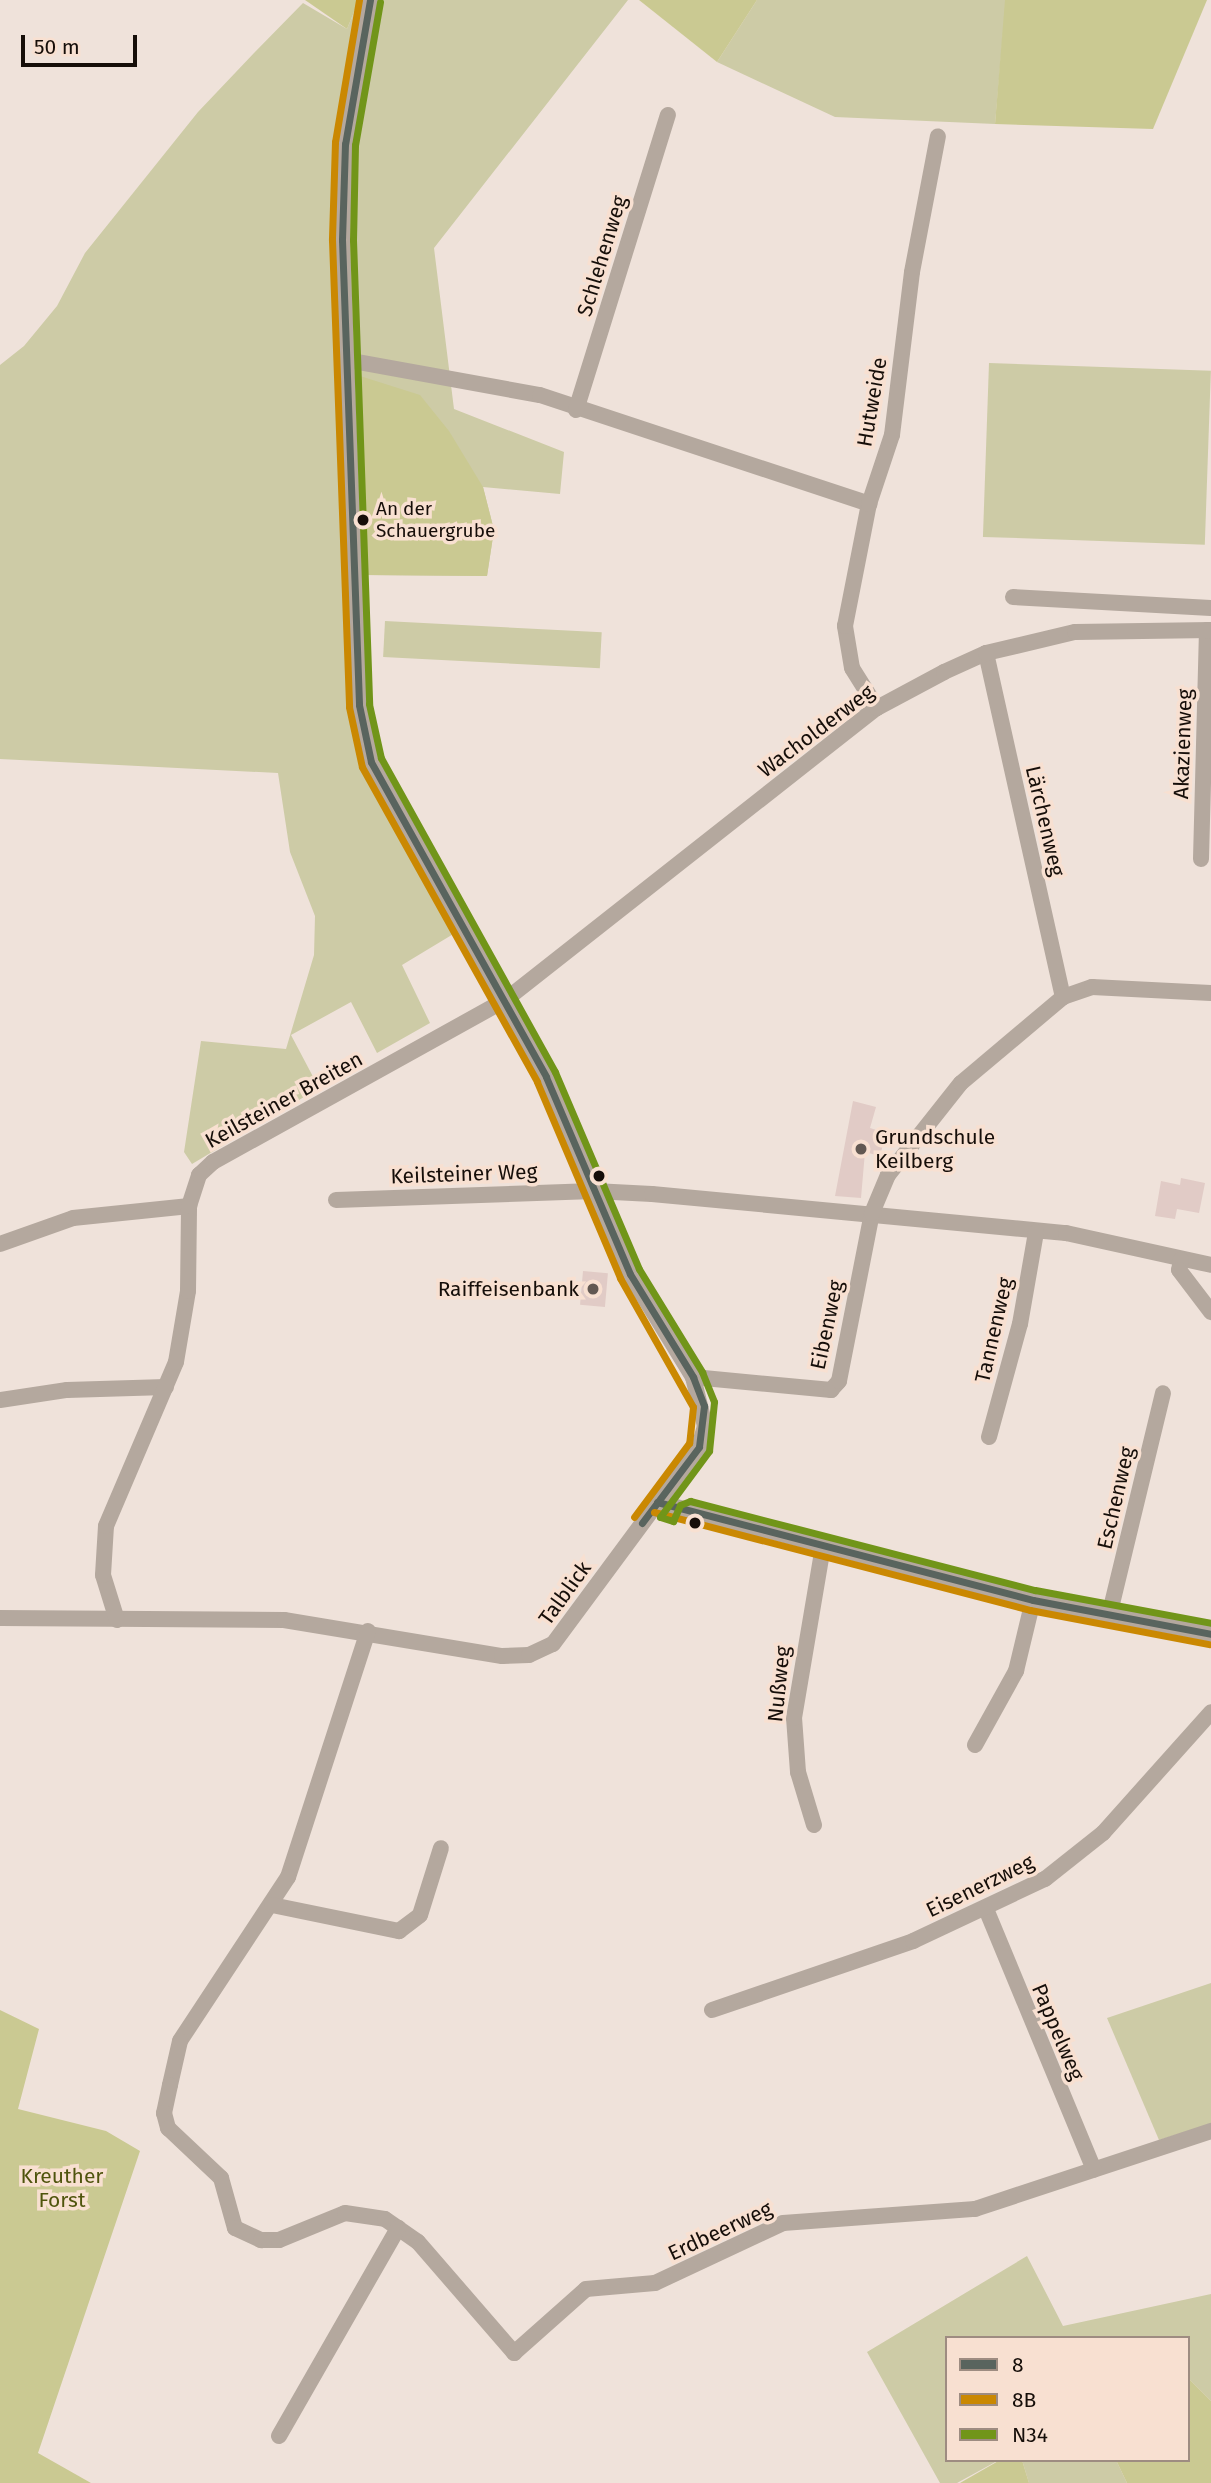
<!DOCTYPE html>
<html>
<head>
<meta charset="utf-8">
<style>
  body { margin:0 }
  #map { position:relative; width:1211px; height:2483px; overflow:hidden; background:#efe2da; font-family:"Fira Sans",sans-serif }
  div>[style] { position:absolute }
  .green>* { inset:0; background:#cdcba6; transform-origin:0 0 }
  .forest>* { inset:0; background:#cac992 }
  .building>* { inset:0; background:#e1cbc6; transform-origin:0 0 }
  .minor>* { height:16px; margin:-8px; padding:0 8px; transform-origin:8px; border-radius:8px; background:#b4a89e }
  .bus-1>* { height:7px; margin:-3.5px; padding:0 3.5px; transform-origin:3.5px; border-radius:3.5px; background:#59645e }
  .bus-2>* { height:7px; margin:-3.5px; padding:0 3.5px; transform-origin:3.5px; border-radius:3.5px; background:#ca8802 }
  .bus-3>* { height:7px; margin:-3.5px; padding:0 3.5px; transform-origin:3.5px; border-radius:3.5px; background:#719519 }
  .dots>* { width:19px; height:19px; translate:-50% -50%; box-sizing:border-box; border:4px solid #f8e0d1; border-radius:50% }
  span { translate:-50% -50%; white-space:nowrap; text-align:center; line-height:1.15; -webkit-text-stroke:7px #f8e0d1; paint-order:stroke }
  .bus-label { font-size:19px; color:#160e09 }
  .left { translate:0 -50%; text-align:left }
  .street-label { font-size:21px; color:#160e09 }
  .poi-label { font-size:21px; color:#160e09 }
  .right { translate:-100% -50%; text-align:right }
  .park-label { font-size:21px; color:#4f540d }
  .legend { position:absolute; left:945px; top:2336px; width:245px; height:126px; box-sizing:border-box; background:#f8e0d1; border:2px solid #9e8c81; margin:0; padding:9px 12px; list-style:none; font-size:21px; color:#160e09 }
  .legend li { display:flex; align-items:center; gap:14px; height:35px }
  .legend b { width:35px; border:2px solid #9e8c81 }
  .scale { position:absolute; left:21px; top:35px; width:116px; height:32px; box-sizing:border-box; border:4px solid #160e09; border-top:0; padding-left:9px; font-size:21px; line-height:24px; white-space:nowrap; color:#160e09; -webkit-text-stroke:5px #f8e0d1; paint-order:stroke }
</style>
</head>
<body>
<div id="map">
  <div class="green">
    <div style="clip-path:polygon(359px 0,628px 0,434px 248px,454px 409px,564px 452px,560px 494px,483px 487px,494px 530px,487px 576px,365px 575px,368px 709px,382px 757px,367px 757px,460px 930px,402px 965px,430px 1023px,377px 1053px,351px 1002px,291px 1035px,319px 1088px,192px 1164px,184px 1152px,201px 1041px,286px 1049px,314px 955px,315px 916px,290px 852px,278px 773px,0 759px,0 365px,24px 346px,57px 306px,85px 253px,198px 112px,254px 53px,303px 3px,347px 29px)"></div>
    <div style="clip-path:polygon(757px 0,1006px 0,995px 124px,835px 117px,717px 62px)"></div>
    <div style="left:989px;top:363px;width:222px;height:174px;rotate:2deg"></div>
    <div style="left:385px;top:621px;width:217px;height:36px;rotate:3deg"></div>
    <div style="clip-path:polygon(1211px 1983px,1211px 2124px,1159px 2140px,1107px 2018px)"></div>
    <div style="clip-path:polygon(1027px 2256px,1063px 2326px,1211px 2294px,1211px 2401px,1188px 2378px,1188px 2338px,947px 2338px,947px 2460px,999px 2460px,957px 2483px,940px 2483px,867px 2352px)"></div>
    <div style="clip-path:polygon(1022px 2460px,1116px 2460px,1127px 2483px,1029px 2483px)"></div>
  </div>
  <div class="forest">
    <div style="clip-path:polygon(305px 0,359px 0,347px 29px)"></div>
    <div style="clip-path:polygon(639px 0,757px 0,717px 62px)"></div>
    <div style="clip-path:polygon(1005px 0,1207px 0,1153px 129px,995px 124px)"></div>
    <div style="clip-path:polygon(360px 376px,420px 395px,449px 431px,483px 487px,494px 530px,487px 576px,365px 575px)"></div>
    <div style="clip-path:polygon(0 2010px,39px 2029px,18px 2109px,106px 2131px,140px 2151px,38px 2453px,91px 2483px,0 2483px)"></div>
    <div style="clip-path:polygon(1188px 2378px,1211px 2401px,1211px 2483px,1127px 2483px,1116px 2460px,1188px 2460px)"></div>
    <div style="clip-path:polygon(1000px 2460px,1022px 2460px,1029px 2483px,960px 2483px)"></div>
  </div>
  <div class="building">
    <div style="clip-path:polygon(853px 1101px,876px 1107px,870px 1128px,886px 1133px,880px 1156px,865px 1152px,861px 1198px,835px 1196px)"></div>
    <div style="clip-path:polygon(1181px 1178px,1205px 1183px,1199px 1213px,1177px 1209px,1175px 1219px,1155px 1216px,1161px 1181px,1180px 1185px)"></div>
    <div style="left:583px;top:1271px;width:25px;height:34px;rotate:5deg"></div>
  </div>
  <div class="minor">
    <div style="left:347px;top:360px;width:196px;rotate:10.3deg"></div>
    <div style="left:540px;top:395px;width:347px;rotate:18.3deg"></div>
    <div style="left:576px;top:410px;width:309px;rotate:-72.7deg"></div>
    <div style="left:1013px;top:597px;width:198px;rotate:3.2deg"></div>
    <div style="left:986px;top:653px;width:353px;rotate:77.4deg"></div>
    <div style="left:877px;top:708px;width:47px;rotate:-122deg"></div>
    <div style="left:852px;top:668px;width:43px;rotate:-99.5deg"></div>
    <div style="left:845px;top:626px;width:124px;rotate:-78.9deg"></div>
    <div style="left:869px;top:504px;width:73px;rotate:-71.6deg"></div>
    <div style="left:892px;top:435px;width:164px;rotate:-83deg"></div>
    <div style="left:912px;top:272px;width:138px;rotate:-79.2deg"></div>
    <div style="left:1201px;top:859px;width:229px;rotate:-88.5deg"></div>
    <div style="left:336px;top:1200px;width:258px;rotate:-2deg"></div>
    <div style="left:594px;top:1191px;width:58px;rotate:3deg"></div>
    <div style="left:652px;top:1194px;width:416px;rotate:5.4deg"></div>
    <div style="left:1066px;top:1233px;width:148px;rotate:12.4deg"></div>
    <div style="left:0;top:1244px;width:77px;rotate:-19.6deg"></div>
    <div style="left:73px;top:1218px;width:117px;rotate:-5.9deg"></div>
    <div style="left:1181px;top:1260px;width:10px;rotate:101deg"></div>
    <div style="left:1179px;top:1270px;width:53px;rotate:52.7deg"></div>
    <div style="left:693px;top:1377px;width:139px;rotate:5.4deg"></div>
    <div style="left:831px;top:1390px;width:12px;rotate:-48deg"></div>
    <div style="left:839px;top:1381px;width:171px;rotate:-78.9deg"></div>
    <div style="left:872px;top:1213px;width:41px;rotate:-67.2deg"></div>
    <div style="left:888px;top:1175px;width:117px;rotate:-51.6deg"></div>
    <div style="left:961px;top:1083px;width:133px;rotate:-40.1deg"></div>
    <div style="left:1063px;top:997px;width:31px;rotate:-19deg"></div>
    <div style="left:1092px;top:987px;width:119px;rotate:2.9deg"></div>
    <div style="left:0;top:1400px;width:68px;rotate:-8.5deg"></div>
    <div style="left:67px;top:1390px;width:99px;rotate:-1.7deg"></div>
    <div style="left:989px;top:1437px;width:117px;rotate:-74.7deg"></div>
    <div style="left:1020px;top:1324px;width:93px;rotate:-80.1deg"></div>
    <div style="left:657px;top:1502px;width:389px;rotate:14.6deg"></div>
    <div style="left:1033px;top:1600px;width:181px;rotate:10.8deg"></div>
    <div style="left:1110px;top:1612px;width:225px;rotate:-76.4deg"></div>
    <div style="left:0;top:1618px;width:284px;rotate:0.4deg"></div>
    <div style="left:284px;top:1620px;width:221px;rotate:9.4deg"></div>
    <div style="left:502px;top:1656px;width:27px;rotate:-2deg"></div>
    <div style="left:529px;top:1655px;width:26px;rotate:-25deg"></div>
    <div style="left:553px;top:1644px;width:245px;rotate:-53.5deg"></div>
    <div style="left:699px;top:1447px;width:22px;rotate:-74deg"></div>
    <div style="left:705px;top:1426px;width:50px;rotate:-103.8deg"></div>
    <div style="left:693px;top:1377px;width:121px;rotate:-121.5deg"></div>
    <div style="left:630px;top:1274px;width:214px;rotate:-113.1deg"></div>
    <div style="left:546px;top:1077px;width:360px;rotate:-119.1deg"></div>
    <div style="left:371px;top:762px;width:58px;rotate:-101.9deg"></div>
    <div style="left:359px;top:705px;width:465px;rotate:-92.1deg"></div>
    <div style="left:342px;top:240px;width:96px;rotate:-88.2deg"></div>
    <div style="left:345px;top:144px;width:146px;rotate:-80.2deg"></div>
    <div style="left:117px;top:1620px;width:47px;rotate:-107.3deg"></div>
    <div style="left:103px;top:1575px;width:49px;rotate:-86.5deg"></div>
    <div style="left:106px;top:1526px;width:178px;rotate:-66.9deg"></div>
    <div style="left:176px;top:1362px;width:72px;rotate:-80.4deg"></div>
    <div style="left:188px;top:1291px;width:85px;rotate:-89.3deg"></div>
    <div style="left:189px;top:1206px;width:33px;rotate:-72deg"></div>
    <div style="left:199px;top:1175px;width:19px;rotate:-43deg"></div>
    <div style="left:213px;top:1162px;width:333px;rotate:-29deg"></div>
    <div style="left:504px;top:1001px;width:474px;rotate:-38.2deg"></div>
    <div style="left:877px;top:708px;width:76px;rotate:-28.2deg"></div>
    <div style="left:944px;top:672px;width:46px;rotate:-24.3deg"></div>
    <div style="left:986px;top:653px;width:91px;rotate:-13.3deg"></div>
    <div style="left:1075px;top:632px;width:136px;rotate:-0.8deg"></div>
    <div style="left:368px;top:1631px;width:259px;rotate:108deg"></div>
    <div style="left:288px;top:1877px;width:196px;rotate:123.4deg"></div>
    <div style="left:180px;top:2041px;width:45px;rotate:102.8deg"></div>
    <div style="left:170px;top:2085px;width:29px;rotate:102deg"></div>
    <div style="left:164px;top:2113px;width:16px;rotate:75deg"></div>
    <div style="left:168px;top:2128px;width:73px;rotate:43.3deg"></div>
    <div style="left:221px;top:2178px;width:52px;rotate:74.4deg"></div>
    <div style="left:235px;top:2228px;width:29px;rotate:25deg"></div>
    <div style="left:261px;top:2240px;width:18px"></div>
    <div style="left:279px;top:2240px;width:71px;rotate:-22.2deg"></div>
    <div style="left:345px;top:2213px;width:40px;rotate:8.5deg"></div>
    <div style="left:385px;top:2219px;width:40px;rotate:34.9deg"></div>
    <div style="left:418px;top:2242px;width:147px;rotate:49.1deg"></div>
    <div style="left:514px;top:2353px;width:96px;rotate:-41.6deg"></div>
    <div style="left:586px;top:2289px;width:69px;rotate:-5deg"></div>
    <div style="left:655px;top:2283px;width:141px;rotate:-25.1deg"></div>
    <div style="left:783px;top:2223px;width:193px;rotate:-4.2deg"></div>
    <div style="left:975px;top:2209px;width:249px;rotate:-18.3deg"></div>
    <div style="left:975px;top:1745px;width:85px;rotate:-61deg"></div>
    <div style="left:1016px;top:1671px;width:73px;rotate:-76.5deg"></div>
    <div style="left:814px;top:1825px;width:55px;rotate:-106.8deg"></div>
    <div style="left:798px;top:1772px;width:54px;rotate:-94.2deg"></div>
    <div style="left:794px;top:1718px;width:173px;rotate:-80.4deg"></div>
    <div style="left:272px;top:1905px;width:130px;rotate:11.6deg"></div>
    <div style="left:399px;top:1931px;width:26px;rotate:-37deg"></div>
    <div style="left:420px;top:1915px;width:70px;rotate:-72.6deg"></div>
    <div style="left:986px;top:1909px;width:282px;rotate:67.5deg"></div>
    <div style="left:712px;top:2010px;width:213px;rotate:-18.9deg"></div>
    <div style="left:913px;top:1941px;width:146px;rotate:-25.2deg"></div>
    <div style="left:1045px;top:1879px;width:74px;rotate:-38.4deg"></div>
    <div style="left:1103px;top:1833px;width:162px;rotate:-48.2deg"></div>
    <div style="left:279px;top:2436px;width:240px;rotate:-60.2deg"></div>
  </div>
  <div class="bus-1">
    <div style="left:370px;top:0;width:146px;rotate:99.8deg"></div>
    <div style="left:345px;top:144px;width:96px;rotate:91.8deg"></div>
    <div style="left:342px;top:240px;width:465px;rotate:87.9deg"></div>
    <div style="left:359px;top:705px;width:58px;rotate:78.1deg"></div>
    <div style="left:371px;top:762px;width:360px;rotate:60.9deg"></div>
    <div style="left:546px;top:1077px;width:214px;rotate:66.9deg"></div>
    <div style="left:630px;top:1274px;width:121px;rotate:58.5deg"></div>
    <div style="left:693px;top:1377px;width:31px;rotate:69deg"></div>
    <div style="left:704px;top:1406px;width:41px;rotate:97deg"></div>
    <div style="left:699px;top:1447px;width:95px;rotate:126.9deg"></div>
    <div style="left:657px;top:1502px;width:389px;rotate:14.6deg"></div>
    <div style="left:1033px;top:1600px;width:181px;rotate:10.8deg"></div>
  </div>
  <div class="bus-2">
    <div style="left:359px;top:0;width:144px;rotate:99.6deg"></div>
    <div style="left:335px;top:142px;width:98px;rotate:91.8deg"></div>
    <div style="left:332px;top:240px;width:467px;rotate:87.9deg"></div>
    <div style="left:349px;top:707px;width:61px;rotate:77.8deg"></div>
    <div style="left:362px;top:767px;width:360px;rotate:60.9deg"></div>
    <div style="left:537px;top:1082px;width:213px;rotate:67deg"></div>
    <div style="left:620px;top:1278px;width:148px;rotate:60.5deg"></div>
    <div style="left:693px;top:1407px;width:36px;rotate:96deg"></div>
    <div style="left:689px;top:1443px;width:92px;rotate:126.6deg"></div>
    <div style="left:654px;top:1512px;width:389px;rotate:14.6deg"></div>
    <div style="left:1030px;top:1610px;width:182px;rotate:10.8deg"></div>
  </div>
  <div class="bus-3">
    <div style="left:380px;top:2px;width:145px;rotate:99.9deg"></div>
    <div style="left:355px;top:145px;width:95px;rotate:91.2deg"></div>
    <div style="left:353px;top:240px;width:464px;rotate:88deg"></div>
    <div style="left:369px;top:704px;width:55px;rotate:77.5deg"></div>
    <div style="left:381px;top:758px;width:359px;rotate:61deg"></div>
    <div style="left:555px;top:1072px;width:214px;rotate:66.9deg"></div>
    <div style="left:639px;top:1269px;width:121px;rotate:58.5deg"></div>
    <div style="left:702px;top:1372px;width:32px;rotate:68deg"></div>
    <div style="left:714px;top:1402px;width:49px;rotate:95.8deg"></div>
    <div style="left:709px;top:1451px;width:82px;rotate:126.6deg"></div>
    <div style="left:660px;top:1517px;width:14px;rotate:17deg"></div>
    <div style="left:673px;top:1521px;width:17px;rotate:-66deg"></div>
    <div style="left:680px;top:1505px;width:11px;rotate:-22deg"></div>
    <div style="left:690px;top:1501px;width:356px;rotate:14.5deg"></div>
    <div style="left:1035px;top:1590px;width:179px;rotate:10.6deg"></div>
  </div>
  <div class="dots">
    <div style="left:363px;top:520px;background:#160e09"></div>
    <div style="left:861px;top:1149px;background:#625852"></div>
    <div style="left:599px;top:1176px;background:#160e09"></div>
    <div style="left:593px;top:1289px;background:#625852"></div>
    <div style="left:695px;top:1523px;background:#160e09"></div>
  </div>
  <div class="bus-label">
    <span class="left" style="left:376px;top:520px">An der<br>Schauergrube</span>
  </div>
  <div class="street-label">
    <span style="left:602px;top:256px;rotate:-73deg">Schlehenweg</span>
    <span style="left:872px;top:402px;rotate:-80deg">Hutweide</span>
    <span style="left:816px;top:731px;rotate:-37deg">Wacholderweg</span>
    <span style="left:1183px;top:744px;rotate:-88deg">Akazienweg</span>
    <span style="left:1045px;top:821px;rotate:77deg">Lärchenweg</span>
    <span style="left:284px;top:1100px;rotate:-29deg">Keilsteiner Breiten</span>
    <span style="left:464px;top:1174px;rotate:-2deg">Keilsteiner Weg</span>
    <span style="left:827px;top:1325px;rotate:-78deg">Eibenweg</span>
    <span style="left:994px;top:1330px;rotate:-77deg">Tannenweg</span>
    <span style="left:1116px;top:1498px;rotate:-77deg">Eschenweg</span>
    <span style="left:565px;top:1593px;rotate:-54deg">Talblick</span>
    <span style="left:779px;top:1684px;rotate:-84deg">Nußweg</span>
    <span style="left:980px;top:1886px;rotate:-26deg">Eisenerzweg</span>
    <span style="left:1058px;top:2032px;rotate:67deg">Pappelweg</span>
    <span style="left:720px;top:2231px;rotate:-25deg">Erdbeerweg</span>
  </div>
  <div class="poi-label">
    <span class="left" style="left:875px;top:1149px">Grundschule<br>Keilberg</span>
    <span class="right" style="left:579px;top:1289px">Raiffeisenbank</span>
  </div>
  <div class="park-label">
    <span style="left:62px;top:2188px">Kreuther<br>Forst</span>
  </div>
  <ul class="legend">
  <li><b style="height:9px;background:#59645e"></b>8</li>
  <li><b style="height:9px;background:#ca8802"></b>8B</li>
  <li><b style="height:9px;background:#719519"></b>N34</li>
  </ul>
  <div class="scale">50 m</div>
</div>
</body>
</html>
